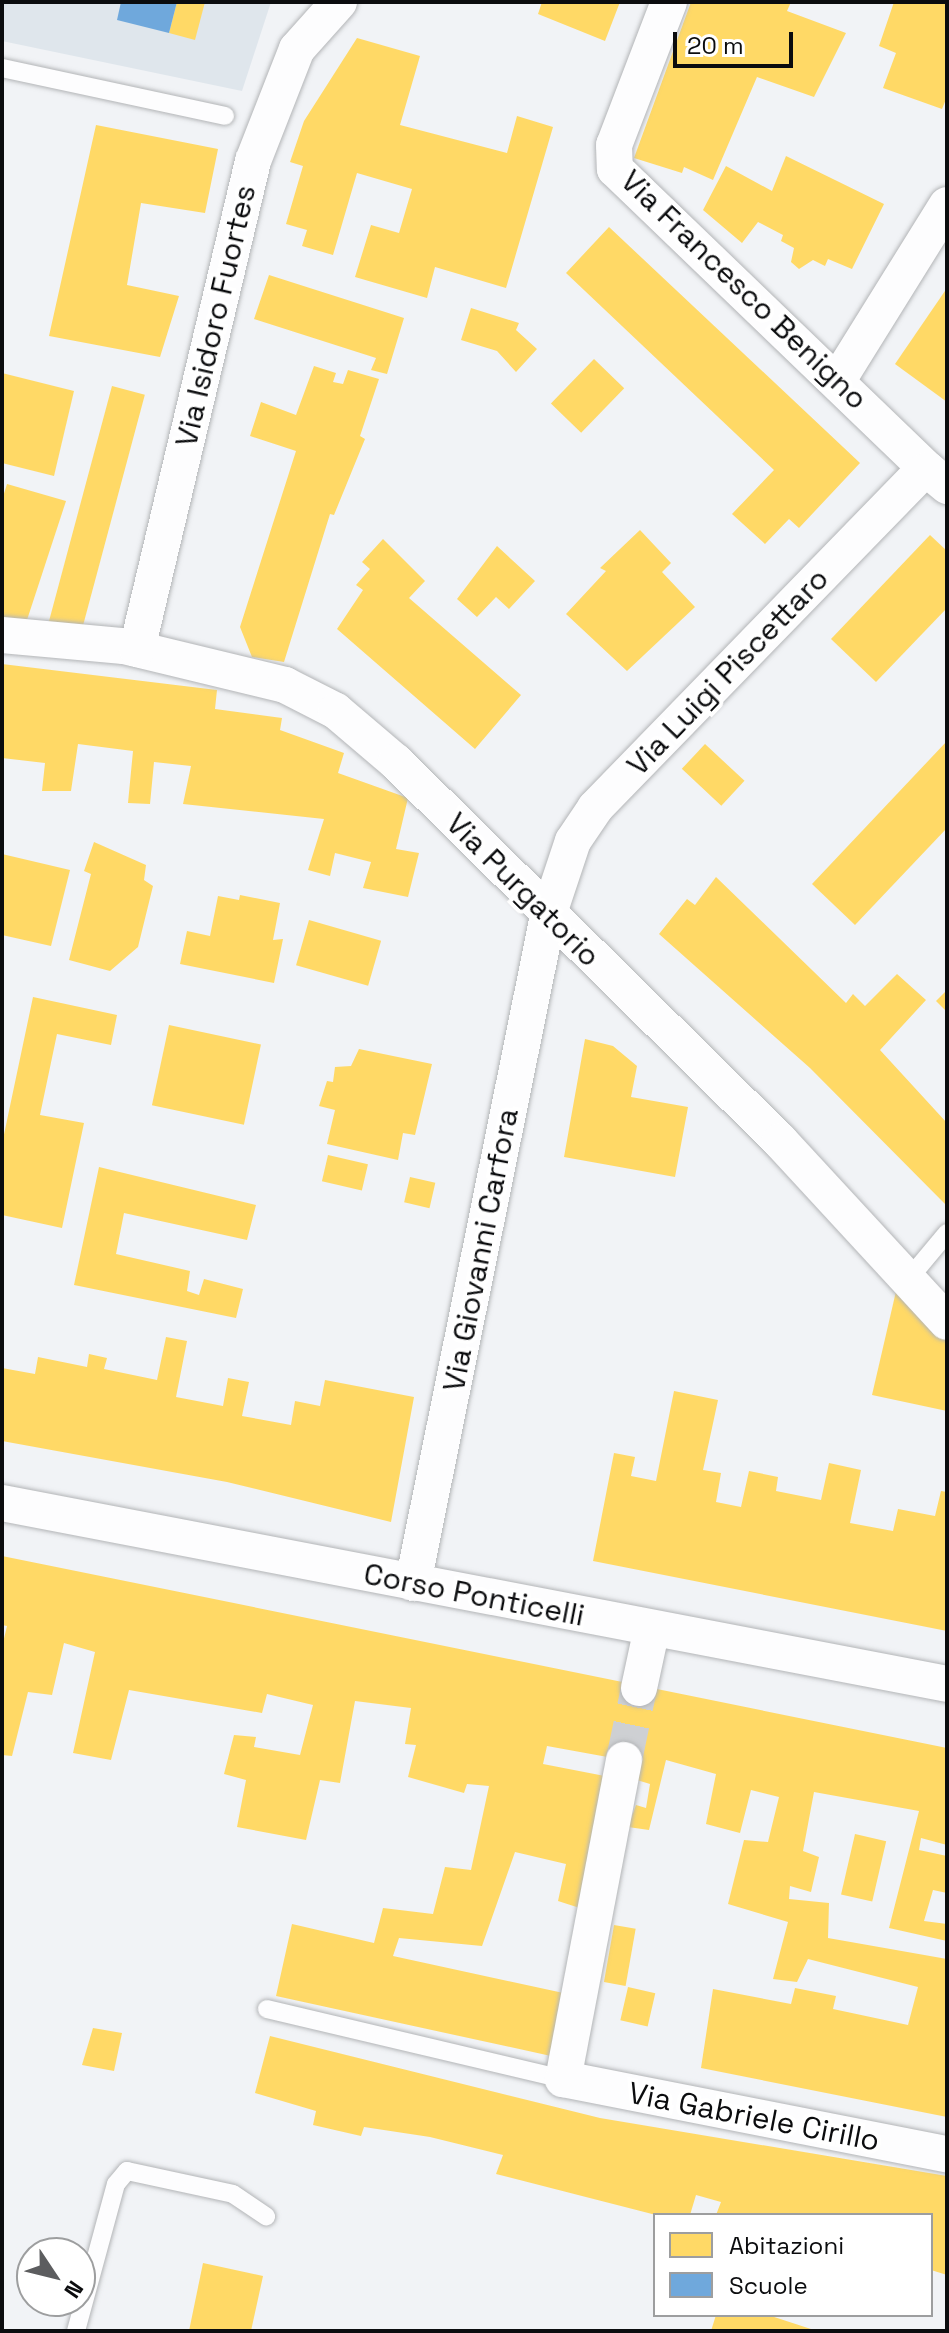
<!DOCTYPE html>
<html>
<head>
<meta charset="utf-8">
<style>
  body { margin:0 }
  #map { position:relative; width:949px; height:2333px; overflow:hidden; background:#f1f3f6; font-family:"Space Grotesk",sans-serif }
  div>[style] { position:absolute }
  .built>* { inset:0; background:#dfe6ec }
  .homes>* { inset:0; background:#ffd966; transform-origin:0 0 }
  .schools>* { inset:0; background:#6fa8dc }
  .minor-tunnel>* { height:36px; margin-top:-18px; transform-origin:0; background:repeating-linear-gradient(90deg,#ced0d3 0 36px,transparent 0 54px) }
  .roads { filter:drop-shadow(0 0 2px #b3b5b7) drop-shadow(0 0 2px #b3b5b7) }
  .service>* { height:18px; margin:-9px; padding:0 9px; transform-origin:9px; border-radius:9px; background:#fdfdfe }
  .minor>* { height:36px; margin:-18px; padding:0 18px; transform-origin:18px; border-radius:18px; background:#fdfdfe }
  span { translate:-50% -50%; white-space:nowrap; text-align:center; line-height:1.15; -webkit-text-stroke:8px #fff; paint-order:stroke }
  .street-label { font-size:30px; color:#0b0c0e }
  .frame { position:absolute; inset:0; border:4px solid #0b0c0e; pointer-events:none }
  .legend { position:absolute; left:653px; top:2213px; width:280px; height:104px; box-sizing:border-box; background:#fff; border:2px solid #9d9e9f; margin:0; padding:10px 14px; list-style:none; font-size:24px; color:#0b0c0e }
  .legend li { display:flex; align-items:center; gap:16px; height:40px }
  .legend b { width:40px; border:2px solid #9d9e9f }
  .north { position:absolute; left:16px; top:2237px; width:80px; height:80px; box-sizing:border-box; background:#fff; border:2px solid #9d9e9f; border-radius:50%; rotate:125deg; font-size:22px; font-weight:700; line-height:32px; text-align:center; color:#0b0c0e }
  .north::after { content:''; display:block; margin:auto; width:28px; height:36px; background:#5c5d5f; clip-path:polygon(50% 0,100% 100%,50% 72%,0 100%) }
  .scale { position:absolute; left:673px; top:32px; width:120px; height:36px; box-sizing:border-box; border:4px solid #0b0c0e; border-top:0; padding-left:10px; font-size:24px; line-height:28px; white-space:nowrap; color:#0b0c0e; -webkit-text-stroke:6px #fff; paint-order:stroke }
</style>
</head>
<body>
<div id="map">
  <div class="built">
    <div style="clip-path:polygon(2px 2px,271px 2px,242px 91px,2px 41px)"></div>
  </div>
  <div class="homes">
    <div style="clip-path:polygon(177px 2px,205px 2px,195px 40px,169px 33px)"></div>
    <div style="clip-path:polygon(542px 2px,620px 2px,605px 41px,538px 14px)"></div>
    <div style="clip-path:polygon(691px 2px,791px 2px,787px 11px,846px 33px,814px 97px,757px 77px,713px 180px,684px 167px,682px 173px,634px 158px)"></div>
    <div style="clip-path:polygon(894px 2px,947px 2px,947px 97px,942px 109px,883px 88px,896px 53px,879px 46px)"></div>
    <div style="clip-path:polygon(357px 38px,420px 56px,400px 125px,507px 153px,517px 116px,553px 127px,506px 288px,435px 267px,427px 298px,355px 277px,371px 225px,399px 233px,412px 189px,357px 173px,333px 255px,302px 246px,307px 230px,286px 224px,303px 166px,290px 162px,304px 121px)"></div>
    <div style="clip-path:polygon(96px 125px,218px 149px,205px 213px,141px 203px,127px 285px,179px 296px,160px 357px,49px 336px)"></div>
    <div style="clip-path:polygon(786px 156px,884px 204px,852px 269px,828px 259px,825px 266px,813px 260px,799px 269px,791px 262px,794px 248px,781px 241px,783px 235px,758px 222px,742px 243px,703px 210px,726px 166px,772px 191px)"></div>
    <div style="clip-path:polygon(609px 227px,860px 463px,799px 528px,789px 519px,765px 544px,732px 514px,774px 470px,566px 273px)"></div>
    <div style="clip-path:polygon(269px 275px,404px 318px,387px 374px,371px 370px,376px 358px,254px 319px)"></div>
    <div style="clip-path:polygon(947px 288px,947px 402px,895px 364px)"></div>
    <div style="clip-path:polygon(471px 308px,519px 323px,516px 330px,537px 349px,516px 372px,497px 351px,461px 340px)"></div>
    <div style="left:594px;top:359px;width:42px;height:62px;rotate:44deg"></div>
    <div style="clip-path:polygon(314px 366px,336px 373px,333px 382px,343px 384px,348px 370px,379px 379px,360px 436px,365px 439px,334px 515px,330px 514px,284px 662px,252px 657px,240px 627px,296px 451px,250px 436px,261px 402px,296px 415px)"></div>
    <div style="clip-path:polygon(2px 373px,74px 391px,54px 476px,2px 463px)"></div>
    <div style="left:112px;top:386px;width:34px;height:250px;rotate:15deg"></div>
    <div style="clip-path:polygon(7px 484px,66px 501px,26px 623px,2px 619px,2px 500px)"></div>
    <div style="clip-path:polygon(640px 530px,671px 563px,662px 572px,695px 607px,627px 671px,566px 614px,606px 571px,600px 568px)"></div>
    <div style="clip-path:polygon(930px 535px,947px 551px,947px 608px,876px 682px,831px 639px)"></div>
    <div style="clip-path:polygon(383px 539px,425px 581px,409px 598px,521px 695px,475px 749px,337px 629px,363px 590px,356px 585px,370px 569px,362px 562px)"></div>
    <div style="clip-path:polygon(497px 546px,535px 581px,509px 609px,496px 597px,477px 617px,457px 599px)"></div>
    <div style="clip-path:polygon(2px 664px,217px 690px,215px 709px,282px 718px,280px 730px,344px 753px,338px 773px,408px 798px,396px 849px,419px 853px,408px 897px,363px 888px,371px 862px,335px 853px,330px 876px,308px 870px,324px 819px,183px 804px,191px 766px,154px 762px,150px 804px,128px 803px,133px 751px,78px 744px,71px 791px,42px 791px,45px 763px,2px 758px)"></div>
    <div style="clip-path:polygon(947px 741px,947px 828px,855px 925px,812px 884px)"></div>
    <div style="left:705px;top:744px;width:54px;height:34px;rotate:43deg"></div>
    <div style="clip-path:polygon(94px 842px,146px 865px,144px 880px,153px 886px,138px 947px,110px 971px,69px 960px,91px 874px,84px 871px)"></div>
    <div style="clip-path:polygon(2px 854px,70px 870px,51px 946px,2px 935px)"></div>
    <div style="clip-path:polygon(716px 877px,846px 1003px,853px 994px,865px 1006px,897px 974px,926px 1000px,880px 1050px,947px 1123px,947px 1206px,810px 1068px,659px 934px,687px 899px,695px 905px)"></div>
    <div style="clip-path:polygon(240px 895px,280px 903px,273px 940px,283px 939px,274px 983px,180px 964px,187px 931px,210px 936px,218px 896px,239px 900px)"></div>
    <div style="left:309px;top:920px;width:75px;height:47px;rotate:16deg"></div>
    <div style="clip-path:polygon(947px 990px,947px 1012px,936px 1001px)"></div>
    <div style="clip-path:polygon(33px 997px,117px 1015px,111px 1045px,57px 1034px,40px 1115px,84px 1123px,62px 1228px,2px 1215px,2px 1144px)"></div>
    <div style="left:169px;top:1025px;width:94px;height:82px;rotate:12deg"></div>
    <div style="clip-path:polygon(585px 1039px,613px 1046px,637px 1066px,631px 1097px,688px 1107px,675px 1177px,564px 1157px)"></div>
    <div style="clip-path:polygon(359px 1049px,432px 1064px,415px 1135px,403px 1133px,398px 1160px,327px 1144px,335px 1110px,319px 1106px,327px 1081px,333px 1082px,335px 1067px,351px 1066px)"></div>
    <div style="left:328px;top:1155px;width:41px;height:27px;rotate:13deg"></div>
    <div style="clip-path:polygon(99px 1167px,256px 1205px,247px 1240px,124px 1213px,116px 1254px,190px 1271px,187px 1291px,199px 1295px,204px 1279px,243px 1289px,236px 1318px,74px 1285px)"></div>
    <div style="left:410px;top:1177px;width:26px;height:26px;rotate:13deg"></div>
    <div style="clip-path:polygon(897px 1287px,947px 1335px,947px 1411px,872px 1395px)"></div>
    <div style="clip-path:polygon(166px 1337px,187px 1341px,176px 1397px,223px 1406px,228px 1378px,249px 1382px,242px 1416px,291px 1425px,295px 1401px,320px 1406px,325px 1380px,414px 1397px,391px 1522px,227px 1482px,2px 1441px,2px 1368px,35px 1374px,38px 1357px,87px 1367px,89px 1354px,107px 1358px,104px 1369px,157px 1380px)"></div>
    <div style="clip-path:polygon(674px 1391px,718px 1400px,703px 1470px,721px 1473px,716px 1502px,741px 1507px,749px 1471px,778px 1477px,776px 1491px,821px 1500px,829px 1463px,861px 1470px,850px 1523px,893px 1531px,898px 1509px,935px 1516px,941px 1491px,947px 1492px,947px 1631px,593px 1561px,614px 1453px,635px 1457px,631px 1476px,656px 1481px)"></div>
    <div style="clip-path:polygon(2px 1556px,947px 1748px,947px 1845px,921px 1838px,919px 1850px,947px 1856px,947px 1893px,933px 1890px,924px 1921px,947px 1924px,947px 1941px,889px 1928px,919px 1811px,814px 1792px,803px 1851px,819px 1857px,811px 1892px,790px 1886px,789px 1899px,829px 1903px,828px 1938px,947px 1959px,947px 2117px,701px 2068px,713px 1989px,791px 2004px,795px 1988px,836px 1996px,833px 2009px,908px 2025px,918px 1987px,808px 1959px,797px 1982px,773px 1979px,788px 1922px,728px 1904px,744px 1840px,768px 1842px,779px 1797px,751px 1790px,740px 1833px,706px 1824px,716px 1774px,666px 1760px,649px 1830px,628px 1827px,636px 1805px,646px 1808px,650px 1784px,624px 1776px,624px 1760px,547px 1746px,543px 1764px,615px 1778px,589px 1911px,558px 1901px,566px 1864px,515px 1852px,482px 1946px,399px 1938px,393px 1956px,568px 1994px,551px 2056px,276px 1996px,292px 1924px,374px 1943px,383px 1908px,433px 1914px,445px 1867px,471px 1870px,489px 1786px,467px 1784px,464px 1793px,408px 1777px,416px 1745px,405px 1744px,411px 1708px,355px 1701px,340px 1783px,320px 1780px,306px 1840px,237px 1827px,246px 1780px,224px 1774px,234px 1735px,256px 1737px,254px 1747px,300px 1755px,313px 1705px,267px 1694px,262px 1713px,129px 1690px,111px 1760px,73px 1753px,95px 1652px,64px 1643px,52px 1695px,28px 1692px,12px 1756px,2px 1755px,2px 1647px,7px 1626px,2px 1625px)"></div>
    <div style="left:855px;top:1834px;width:32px;height:62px;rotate:13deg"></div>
    <div style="left:614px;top:1925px;width:22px;height:58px;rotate:10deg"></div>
    <div style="left:628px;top:1987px;width:28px;height:34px;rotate:13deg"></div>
    <div style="clip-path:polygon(93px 2028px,122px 2033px,114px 2071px,82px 2065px)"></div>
    <div style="clip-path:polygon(270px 2036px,600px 2118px,947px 2176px,947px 2275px,931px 2270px,931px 2215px,716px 2215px,721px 2202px,696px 2195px,690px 2215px,656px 2215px,496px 2174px,503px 2155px,430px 2137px,364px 2127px,361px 2136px,313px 2125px,316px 2111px,255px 2093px)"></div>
    <div style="clip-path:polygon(203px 2263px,263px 2276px,251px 2331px,189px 2331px)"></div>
    <div style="clip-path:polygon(716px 2315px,768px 2315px,814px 2330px,711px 2331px)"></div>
  </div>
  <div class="schools">
    <div style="clip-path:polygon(121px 2px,177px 2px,169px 33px,117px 20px)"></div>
  </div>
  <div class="minor-tunnel">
    <div style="left:624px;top:1760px;width:74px;rotate:-78.2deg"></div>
  </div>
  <div class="roads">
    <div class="service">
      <div style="left:2px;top:68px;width:228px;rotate:12.1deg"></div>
      <div style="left:906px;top:1282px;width:64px;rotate:-50.1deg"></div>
      <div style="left:267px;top:2009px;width:304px;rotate:13.3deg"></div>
      <div style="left:76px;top:2331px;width:152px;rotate:-74.8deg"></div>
      <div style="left:116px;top:2184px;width:17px;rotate:-50deg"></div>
      <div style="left:127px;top:2171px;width:108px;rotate:12.2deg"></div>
      <div style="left:233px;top:2194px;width:40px;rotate:34deg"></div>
    </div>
    <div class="minor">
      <div style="left:669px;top:2px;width:153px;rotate:111deg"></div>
      <div style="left:614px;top:145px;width:24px;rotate:88deg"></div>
      <div style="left:615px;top:169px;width:434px;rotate:43.9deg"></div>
      <div style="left:838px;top:380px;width:206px;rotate:-58.1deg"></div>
      <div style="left:2px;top:635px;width:122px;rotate:5.2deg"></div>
      <div style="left:124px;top:646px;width:166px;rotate:13.6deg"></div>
      <div style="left:285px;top:685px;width:57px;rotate:27deg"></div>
      <div style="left:336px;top:711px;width:79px;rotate:40.4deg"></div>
      <div style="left:396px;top:762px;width:540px;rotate:44.62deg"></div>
      <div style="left:780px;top:1141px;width:246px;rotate:47.3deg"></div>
      <div style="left:137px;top:649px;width:502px;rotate:-76.63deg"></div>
      <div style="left:253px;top:161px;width:120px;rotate:-68.6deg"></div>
      <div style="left:297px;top:49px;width:63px;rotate:-48.2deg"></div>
      <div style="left:2px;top:1503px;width:962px;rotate:10.84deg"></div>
      <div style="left:413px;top:1583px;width:681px;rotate:-78.56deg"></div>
      <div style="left:548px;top:916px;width:79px;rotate:-71.6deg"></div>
      <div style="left:573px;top:841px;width:40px;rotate:-56deg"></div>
      <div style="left:595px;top:808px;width:466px;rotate:-45.8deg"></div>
      <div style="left:920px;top:474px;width:9px;rotate:-27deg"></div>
      <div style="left:928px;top:470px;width:25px;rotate:40deg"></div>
      <div style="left:639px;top:1688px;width:61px;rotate:-77.8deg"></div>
      <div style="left:624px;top:1760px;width:325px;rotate:100.8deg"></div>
      <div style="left:563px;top:2079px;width:391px;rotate:11.1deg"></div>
    </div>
  </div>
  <div class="street-label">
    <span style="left:744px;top:290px;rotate:44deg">Via Francesco Benigno</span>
    <span style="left:216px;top:316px;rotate:-77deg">Via Isidoro Fuortes</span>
    <span style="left:728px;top:672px;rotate:-46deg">Via Luigi Piscettaro</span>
    <span style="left:523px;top:890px;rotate:45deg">Via Purgatorio</span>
    <span style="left:481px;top:1250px;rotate:-79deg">Via Giovanni Carfora</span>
    <span style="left:474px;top:1595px;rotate:11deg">Corso Ponticelli</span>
    <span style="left:754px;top:2117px;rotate:11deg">Via Gabriele Cirillo</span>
  </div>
  <div class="frame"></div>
  <ul class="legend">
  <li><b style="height:22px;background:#ffd966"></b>Abitazioni</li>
  <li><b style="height:22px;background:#6fa8dc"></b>Scuole</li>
  </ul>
  <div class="north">N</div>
  <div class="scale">20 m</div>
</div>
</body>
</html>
